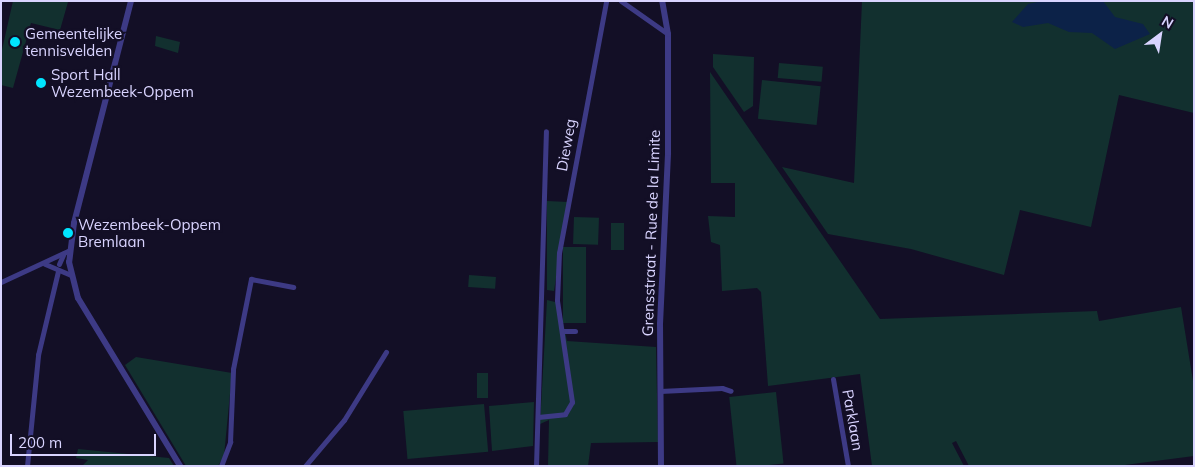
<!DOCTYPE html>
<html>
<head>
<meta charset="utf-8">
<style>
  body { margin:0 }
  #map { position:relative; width:1195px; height:467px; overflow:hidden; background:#130f26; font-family:Mulish,sans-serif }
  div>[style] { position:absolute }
  .green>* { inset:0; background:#12302f; transform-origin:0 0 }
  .water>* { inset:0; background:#0c2248 }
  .minor>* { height:5px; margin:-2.5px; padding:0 2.5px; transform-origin:2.5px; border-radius:2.5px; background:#3d3a85 }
  .tertiary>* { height:6px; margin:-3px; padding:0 3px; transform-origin:3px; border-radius:3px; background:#3d3a85 }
  .dots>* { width:14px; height:14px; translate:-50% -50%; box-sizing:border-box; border:2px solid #130f26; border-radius:50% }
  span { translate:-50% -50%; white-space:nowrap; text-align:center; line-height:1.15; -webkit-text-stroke:4.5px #130f26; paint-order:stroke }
  .poi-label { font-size:15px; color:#d9d4ff }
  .left { translate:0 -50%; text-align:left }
  .street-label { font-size:15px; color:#d9d4ff }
  .frame { position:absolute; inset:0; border:2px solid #d9d4ff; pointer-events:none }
  .north { position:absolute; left:1135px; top:10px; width:50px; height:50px; -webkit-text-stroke:4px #130f26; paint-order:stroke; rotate:31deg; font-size:14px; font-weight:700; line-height:20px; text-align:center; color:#d9d4ff }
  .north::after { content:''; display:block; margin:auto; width:18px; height:22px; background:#d9d4ff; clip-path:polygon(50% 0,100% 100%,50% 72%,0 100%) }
  .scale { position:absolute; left:10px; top:434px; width:146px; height:22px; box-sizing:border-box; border:2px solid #d9d4ff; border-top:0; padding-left:6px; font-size:15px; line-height:18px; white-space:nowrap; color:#d9d4ff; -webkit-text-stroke:4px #130f26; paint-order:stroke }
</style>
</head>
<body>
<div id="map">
  <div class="green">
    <div style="clip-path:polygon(13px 1px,68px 2px,60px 30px,31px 23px,13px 88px,1px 85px,1px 54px)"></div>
    <div style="clip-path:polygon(862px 1px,1194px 1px,1194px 113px,1119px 95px,1091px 227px,1020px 210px,1004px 275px,911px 249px,828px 234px,782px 167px,854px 183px)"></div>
    <div style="clip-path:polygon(156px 36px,180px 42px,178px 53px,155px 46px)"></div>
    <div style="clip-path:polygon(713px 54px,754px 57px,753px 106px,744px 112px,713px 67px)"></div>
    <div style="left:779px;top:63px;width:44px;height:15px;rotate:5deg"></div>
    <div style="clip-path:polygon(710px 72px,880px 319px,1097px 311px,1099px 321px,1181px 307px,1194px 387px,1194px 456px,1117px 466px,969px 466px,956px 441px,952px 443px,964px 466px,872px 466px,860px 374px,768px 386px,761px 292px,757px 288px,722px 291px,720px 245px,711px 242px,708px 216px,735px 217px,735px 183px,711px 183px)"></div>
    <div style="left:762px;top:80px;width:59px;height:39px;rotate:6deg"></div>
    <div style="clip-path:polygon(547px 201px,568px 202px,554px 291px,547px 290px)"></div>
    <div style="left:574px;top:217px;width:25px;height:27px;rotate:2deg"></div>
    <div style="left:611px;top:223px;width:13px;height:27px"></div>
    <div style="left:563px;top:247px;width:23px;height:76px"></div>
    <div style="left:469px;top:275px;width:27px;height:12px;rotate:4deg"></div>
    <div style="clip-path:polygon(547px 300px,559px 303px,567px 341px,656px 347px,658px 442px,591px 443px,588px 466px,548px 466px,549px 420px,540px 424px)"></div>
    <div style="clip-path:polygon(136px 357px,232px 373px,224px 456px,218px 466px,186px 466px,125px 365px)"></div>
    <div style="left:477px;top:373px;width:11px;height:25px"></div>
    <div style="left:776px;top:392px;width:72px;height:47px;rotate:84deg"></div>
    <div style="clip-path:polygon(534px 402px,533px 446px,492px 451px,489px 406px)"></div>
    <div style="left:484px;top:404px;width:48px;height:81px;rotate:85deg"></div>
    <div style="clip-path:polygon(78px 449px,169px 458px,174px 466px,82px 466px,88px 460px,76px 458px)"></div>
  </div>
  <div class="water">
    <div style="clip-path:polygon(1042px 1px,1103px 1px,1115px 17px,1143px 24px,1150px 34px,1115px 49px,1092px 33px,1069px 32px,1048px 23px,1023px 27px,1012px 22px,1028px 4px)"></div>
  </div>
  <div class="minor">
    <div style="left:621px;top:1px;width:57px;rotate:35.1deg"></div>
    <div style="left:45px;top:264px;width:28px;rotate:23deg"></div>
    <div style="left:59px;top:264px;width:12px;rotate:-66deg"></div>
    <div style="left:1px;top:282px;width:76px;rotate:-24.9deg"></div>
    <div style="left:563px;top:331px;width:12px"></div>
    <div style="left:833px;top:379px;width:88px;rotate:80.2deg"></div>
    <div style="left:660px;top:391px;width:62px;rotate:-2.8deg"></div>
    <div style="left:722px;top:388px;width:9px;rotate:18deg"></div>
    <div style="left:538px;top:417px;width:27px;rotate:-6deg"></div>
    <div style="left:565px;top:414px;width:14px;rotate:-60deg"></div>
    <div style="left:572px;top:402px;width:103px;rotate:-98.4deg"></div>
    <div style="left:557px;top:300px;width:47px;rotate:-87.6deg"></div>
    <div style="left:559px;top:253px;width:256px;rotate:-79.4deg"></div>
    <div style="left:27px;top:466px;width:112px;rotate:-84.3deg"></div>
    <div style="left:38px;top:355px;width:86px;rotate:-76.6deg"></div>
    <div style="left:221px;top:466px;width:26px;rotate:-69deg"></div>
    <div style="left:230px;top:442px;width:73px;rotate:-87.6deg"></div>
    <div style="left:233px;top:369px;width:92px;rotate:-78.7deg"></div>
    <div style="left:251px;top:279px;width:43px;rotate:10.8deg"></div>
    <div style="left:305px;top:466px;width:60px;rotate:-49.7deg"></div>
    <div style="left:344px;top:420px;width:80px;rotate:-58.3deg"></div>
    <div style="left:536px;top:466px;width:335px;rotate:-88.3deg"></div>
  </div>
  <div class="tertiary">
    <div style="left:131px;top:1px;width:229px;rotate:104.4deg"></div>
    <div style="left:74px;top:223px;width:39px;rotate:97deg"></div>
    <div style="left:69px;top:262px;width:37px;rotate:76deg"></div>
    <div style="left:78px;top:298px;width:197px;rotate:58.7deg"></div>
    <div style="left:661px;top:466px;width:142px;rotate:-90.4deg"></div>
    <div style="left:660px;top:324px;width:171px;rotate:-87.3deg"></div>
    <div style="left:668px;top:153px;width:119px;rotate:-90deg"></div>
    <div style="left:668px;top:34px;width:34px;rotate:-100deg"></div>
  </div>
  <div class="dots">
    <div style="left:15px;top:42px;background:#00e5ff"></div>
    <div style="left:41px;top:83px;background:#00e5ff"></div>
    <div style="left:68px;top:233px;background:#00e5ff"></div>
  </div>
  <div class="poi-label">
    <span class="left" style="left:25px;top:42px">Gemeentelijke<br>tennisvelden</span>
    <span class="left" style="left:51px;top:83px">Sport Hall<br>Wezembeek-Oppem</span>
    <span class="left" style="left:78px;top:233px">Wezembeek-Oppem<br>Bremlaan</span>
  </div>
  <div class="street-label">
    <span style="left:566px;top:145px;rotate:-80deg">Dieweg</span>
    <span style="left:651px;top:233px;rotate:-88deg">Grensstraat - Rue de la Limite</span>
    <span style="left:853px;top:420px;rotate:80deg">Parklaan</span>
  </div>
  <div class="frame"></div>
  <div class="north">N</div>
  <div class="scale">200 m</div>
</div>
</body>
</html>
